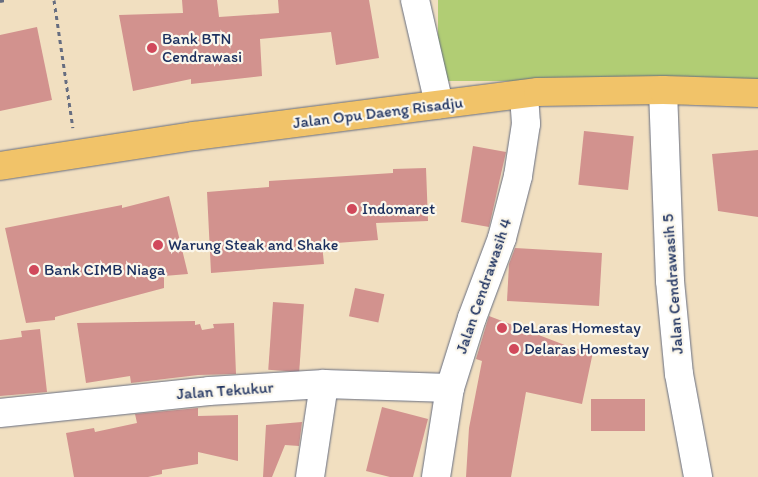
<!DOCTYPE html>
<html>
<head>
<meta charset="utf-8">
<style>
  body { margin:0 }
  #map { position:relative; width:758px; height:477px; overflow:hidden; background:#f1dfc0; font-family:Itim,sans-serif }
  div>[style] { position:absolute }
  .green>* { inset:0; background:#b1cd74; transform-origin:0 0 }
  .building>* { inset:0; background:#d2928e; transform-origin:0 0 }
  .path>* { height:3px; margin-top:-1.5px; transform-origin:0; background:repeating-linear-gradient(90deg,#666d80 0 4px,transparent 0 8px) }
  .roads { filter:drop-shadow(0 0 1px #666d80) drop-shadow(0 0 1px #666d80) }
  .minor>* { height:28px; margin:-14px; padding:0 14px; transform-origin:14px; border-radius:14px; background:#fff }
  .major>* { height:28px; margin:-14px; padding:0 14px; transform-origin:14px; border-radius:14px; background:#f1c369 }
  .dots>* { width:14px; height:14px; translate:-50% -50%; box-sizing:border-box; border:2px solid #fbf7ec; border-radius:50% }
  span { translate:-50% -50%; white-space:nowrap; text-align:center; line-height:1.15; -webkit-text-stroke:4.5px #fbf7ec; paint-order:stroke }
  .poi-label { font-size:16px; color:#1b2f5e }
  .left { translate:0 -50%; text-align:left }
  .street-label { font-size:16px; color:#1b2f5e }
</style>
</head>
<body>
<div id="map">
  <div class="green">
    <div style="left:438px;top:0;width:320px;height:81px"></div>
  </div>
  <div class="building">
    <div style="clip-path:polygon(182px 0,217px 0,219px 17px,279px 13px,278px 0,369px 0,379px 58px,336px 65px,331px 32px,260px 39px,262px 76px,191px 84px,191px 79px,133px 91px,119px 15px,183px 13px)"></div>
    <div style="clip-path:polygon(37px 27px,52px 100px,0 111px,0 35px)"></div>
    <div style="left:584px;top:131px;width:50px;height:54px;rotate:6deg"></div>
    <div style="clip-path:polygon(473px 146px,506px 152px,489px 227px,461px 222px)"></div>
    <div style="clip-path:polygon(758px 150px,758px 217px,718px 211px,712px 154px)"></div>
    <div style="clip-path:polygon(426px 168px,428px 221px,376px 223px,378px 240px,322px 244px,324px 264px,211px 273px,207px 192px,269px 187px,269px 181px,393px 173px,393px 169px)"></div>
    <div style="clip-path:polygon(169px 196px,188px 274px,164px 276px,164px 288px,55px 317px,55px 320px,26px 323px,5px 228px,122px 205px,122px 208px)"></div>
    <div style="clip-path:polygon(515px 248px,602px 253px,599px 306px,507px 301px,509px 264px)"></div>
    <div style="left:355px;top:288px;width:30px;height:29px;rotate:12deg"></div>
    <div style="left:273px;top:302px;width:31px;height:68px;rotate:4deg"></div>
    <div style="clip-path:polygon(489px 316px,570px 347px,593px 352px,582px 404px,526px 392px,511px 477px,466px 477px,469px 428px,482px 361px,476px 359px)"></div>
    <div style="clip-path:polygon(195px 321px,195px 325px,200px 324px,202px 330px,214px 328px,213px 324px,234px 323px,236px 374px,198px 375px,131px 383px,130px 376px,86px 383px,77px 323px)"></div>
    <div style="clip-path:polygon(40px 329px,47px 392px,0 396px,0 340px,22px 337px,21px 331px)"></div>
    <div style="left:591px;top:399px;width:54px;height:32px"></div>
    <div style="clip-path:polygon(382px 407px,428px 419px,413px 477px,390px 477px,366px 471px)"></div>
    <div style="clip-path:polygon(198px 408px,198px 416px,238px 415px,238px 461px,198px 452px,198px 464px,162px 470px,162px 474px,148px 477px,74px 477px,66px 433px,94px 428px,95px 432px,137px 423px,135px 414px)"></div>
    <div style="clip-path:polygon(302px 422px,299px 446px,285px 445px,272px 477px,263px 477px,266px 425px)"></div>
  </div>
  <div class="path">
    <div style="left:54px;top:0;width:129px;rotate:81.6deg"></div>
    <div style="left:0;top:1px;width:5px;rotate:-11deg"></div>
  </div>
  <div class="roads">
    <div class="minor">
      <div style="left:415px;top:0;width:107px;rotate:77deg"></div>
      <div style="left:663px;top:90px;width:191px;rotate:87.9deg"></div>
      <div style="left:670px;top:281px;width:93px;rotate:84.5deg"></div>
      <div style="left:679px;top:374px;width:105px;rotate:79.5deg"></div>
      <div style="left:0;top:413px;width:210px;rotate:-6deg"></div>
      <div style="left:209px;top:391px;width:115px;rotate:-3.5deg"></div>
      <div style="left:324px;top:384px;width:126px;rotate:1.8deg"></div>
      <div style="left:310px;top:477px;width:94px;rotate:-81.4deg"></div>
      <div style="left:436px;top:477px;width:90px;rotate:-81.1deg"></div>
      <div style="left:450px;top:388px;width:73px;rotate:-72.6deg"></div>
      <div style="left:472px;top:318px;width:85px;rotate:-69.4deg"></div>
      <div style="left:502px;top:238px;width:64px;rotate:-75.5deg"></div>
      <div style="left:518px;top:176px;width:53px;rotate:-81.3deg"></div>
      <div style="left:526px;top:124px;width:30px;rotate:-94deg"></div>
    </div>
    <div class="major">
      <div style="left:0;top:166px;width:196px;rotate:-8.8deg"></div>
      <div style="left:194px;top:136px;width:347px;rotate:-7.3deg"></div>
      <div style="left:538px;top:92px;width:125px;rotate:-0.9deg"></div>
      <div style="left:663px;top:90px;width:95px;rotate:1.8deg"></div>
    </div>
  </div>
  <div class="dots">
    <div style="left:152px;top:48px;background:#d1495b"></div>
    <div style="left:352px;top:209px;background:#d1495b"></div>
    <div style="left:158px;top:245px;background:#d1495b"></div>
    <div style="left:34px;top:270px;background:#d1495b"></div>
    <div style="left:502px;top:328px;background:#d1495b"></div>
    <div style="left:514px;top:349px;background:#d1495b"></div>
  </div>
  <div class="poi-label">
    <span class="left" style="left:162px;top:48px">Bank BTN<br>Cendrawasi</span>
    <span class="left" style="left:362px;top:209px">Indomaret</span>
    <span class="left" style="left:168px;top:245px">Warung Steak and Shake</span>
    <span class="left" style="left:44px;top:270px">Bank CIMB Niaga</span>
    <span class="left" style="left:512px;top:328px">DeLaras Homestay</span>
    <span class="left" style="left:524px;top:349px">Delaras Homestay</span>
  </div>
  <div class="street-label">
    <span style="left:378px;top:113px;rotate:-7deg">Jalan Opu Daeng Risadju</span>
    <span style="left:673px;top:284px;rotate:-94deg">Jalan Cendrawasih 5</span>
    <span style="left:484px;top:286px;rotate:-71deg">Jalan Cendrawasih 4</span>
    <span style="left:225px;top:391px;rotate:-4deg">Jalan Tekukur</span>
  </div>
</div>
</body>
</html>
